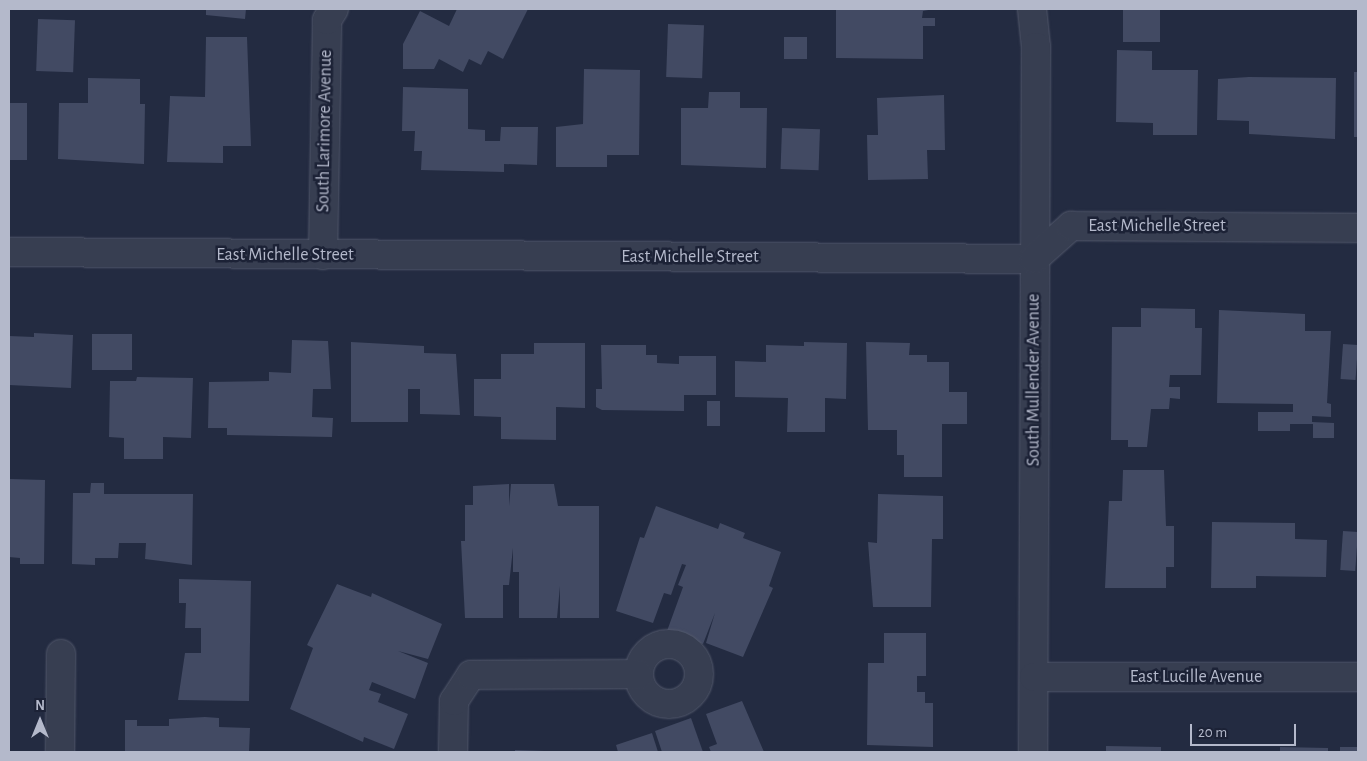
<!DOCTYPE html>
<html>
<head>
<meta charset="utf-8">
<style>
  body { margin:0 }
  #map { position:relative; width:1367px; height:761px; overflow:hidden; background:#232b41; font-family:"Alegreya Sans",sans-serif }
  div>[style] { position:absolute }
  .building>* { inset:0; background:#424a63; transform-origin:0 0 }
  .roads { filter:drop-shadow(0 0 1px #52586b) drop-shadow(0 0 1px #52586b) }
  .minor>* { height:28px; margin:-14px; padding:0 14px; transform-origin:14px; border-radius:14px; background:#373e51 }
  .minor>.ring { margin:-14px; padding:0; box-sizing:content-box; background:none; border:28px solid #373e51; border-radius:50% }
  span { translate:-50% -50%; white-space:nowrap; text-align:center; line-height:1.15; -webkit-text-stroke:5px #1c2236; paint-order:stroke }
  .street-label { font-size:18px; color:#b4b9cb }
  .frame { position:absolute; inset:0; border:10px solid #b4b9cb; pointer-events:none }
  .north { position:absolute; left:15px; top:696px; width:50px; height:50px; -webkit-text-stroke:4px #1c2236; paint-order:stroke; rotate:0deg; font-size:14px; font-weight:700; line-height:20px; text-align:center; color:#b4b9cb }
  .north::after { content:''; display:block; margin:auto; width:18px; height:22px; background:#b4b9cb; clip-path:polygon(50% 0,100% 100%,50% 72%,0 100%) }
  .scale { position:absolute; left:1190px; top:724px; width:106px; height:22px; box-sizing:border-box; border:2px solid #b4b9cb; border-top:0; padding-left:6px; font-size:15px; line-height:18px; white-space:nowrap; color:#b4b9cb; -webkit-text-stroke:4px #1c2236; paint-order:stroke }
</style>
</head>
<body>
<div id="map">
  <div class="building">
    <div style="clip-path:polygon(206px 9px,246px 9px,245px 19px,206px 15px)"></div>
    <div style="clip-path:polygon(457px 9px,528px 9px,503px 59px,488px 51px,481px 65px,469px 59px,463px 72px,439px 59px,434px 69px,403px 69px,403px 44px,420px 11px,449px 26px)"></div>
    <div style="clip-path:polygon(836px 9px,934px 9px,923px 11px,922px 18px,935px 18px,935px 26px,923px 26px,923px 59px,836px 58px)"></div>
    <div style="left:1123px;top:9px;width:37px;height:33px"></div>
    <div style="left:38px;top:19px;width:37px;height:52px;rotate:2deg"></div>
    <div style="left:668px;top:24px;width:36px;height:53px;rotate:2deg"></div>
    <div style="clip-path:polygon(206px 37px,247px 37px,251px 146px,223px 146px,223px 163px,167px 162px,170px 96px,205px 97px)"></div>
    <div style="left:784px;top:37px;width:23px;height:22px"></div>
    <div style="clip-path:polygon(1117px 50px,1152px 51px,1152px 70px,1198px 70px,1197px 135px,1153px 135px,1153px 123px,1116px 122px)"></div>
    <div style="clip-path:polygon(584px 69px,640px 70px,639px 155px,607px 155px,607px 167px,556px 167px,556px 127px,583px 124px)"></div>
    <div style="left:1354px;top:72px;width:4px;height:65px"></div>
    <div style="clip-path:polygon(1249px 77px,1336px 78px,1335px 139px,1249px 134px,1249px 121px,1217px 120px,1218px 79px)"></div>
    <div style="clip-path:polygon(88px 78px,140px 79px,140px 104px,145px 104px,144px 164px,58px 159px,59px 103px,88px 103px)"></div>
    <div style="clip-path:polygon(403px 87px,468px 89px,468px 129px,485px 130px,485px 141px,500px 141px,501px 127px,538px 127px,537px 165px,504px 164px,504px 172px,421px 170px,422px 151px,414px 151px,415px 131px,402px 131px)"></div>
    <div style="clip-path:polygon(709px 92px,740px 92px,740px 108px,767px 108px,766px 168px,681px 165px,681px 108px,708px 108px)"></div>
    <div style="clip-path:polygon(944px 95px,945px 150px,927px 150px,928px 179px,868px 180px,867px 135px,878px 135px,877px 98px)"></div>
    <div style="left:9px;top:103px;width:18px;height:57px"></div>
    <div style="left:782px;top:128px;width:38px;height:41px;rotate:2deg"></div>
    <div style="clip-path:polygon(1141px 308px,1195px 309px,1195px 328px,1202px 328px,1201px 375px,1170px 375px,1169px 387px,1180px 387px,1180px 399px,1170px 398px,1169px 409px,1151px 409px,1147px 447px,1128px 447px,1128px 440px,1111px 440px,1112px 327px,1141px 327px)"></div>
    <div style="clip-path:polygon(1219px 310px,1305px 314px,1305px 331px,1331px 331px,1327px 403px,1331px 404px,1331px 417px,1312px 416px,1312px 422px,1334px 423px,1334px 438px,1313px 438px,1313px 424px,1290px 424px,1290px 431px,1258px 431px,1258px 412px,1293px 412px,1293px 404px,1217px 403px)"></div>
    <div style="clip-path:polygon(34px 333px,73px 335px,71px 388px,9px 385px,9px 336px,34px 337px)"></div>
    <div style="left:92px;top:334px;width:40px;height:36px"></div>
    <div style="clip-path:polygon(292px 340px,328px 341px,331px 389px,313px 389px,312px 417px,333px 418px,332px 437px,227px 435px,227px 428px,208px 428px,209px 382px,269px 381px,269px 372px,291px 373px)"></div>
    <div style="clip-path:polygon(351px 342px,424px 346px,424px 353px,456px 354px,460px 415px,420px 414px,420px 389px,408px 389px,408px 422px,351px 422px)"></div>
    <div style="clip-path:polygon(804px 342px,847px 343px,846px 399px,825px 398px,825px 432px,787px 432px,788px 398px,735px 397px,735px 361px,766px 362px,766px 345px,804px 346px)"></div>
    <div style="clip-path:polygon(866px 342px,910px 343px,909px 355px,927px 355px,927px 362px,949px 362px,949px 392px,967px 392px,967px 424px,942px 424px,942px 477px,904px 477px,904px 455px,897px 455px,897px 430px,868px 430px)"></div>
    <div style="clip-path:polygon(534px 343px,585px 343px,585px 408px,556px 407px,556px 440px,501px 439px,501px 417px,474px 416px,474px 379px,501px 379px,501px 354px,534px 354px)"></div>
    <div style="left:1343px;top:344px;width:15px;height:35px;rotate:4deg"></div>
    <div style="clip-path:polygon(601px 345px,646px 345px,646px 355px,657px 355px,657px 363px,679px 364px,679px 356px,716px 356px,716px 395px,684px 395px,684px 411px,602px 410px,596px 407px,596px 389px,602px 389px)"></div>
    <div style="clip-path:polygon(137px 377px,193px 378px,191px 438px,163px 437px,163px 459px,124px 459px,124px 438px,109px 437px,110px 381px,136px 381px)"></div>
    <div style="left:707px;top:401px;width:13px;height:25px"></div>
    <div style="clip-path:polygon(1123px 470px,1164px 470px,1166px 526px,1174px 526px,1174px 567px,1166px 567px,1166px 588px,1105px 588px,1109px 501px,1122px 501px)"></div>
    <div style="clip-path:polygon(9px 479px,45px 480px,44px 564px,20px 564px,20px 558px,9px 557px)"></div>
    <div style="clip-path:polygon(91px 483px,104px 483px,104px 494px,193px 494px,192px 565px,145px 559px,146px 543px,119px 543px,118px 558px,95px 558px,95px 565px,72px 564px,73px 493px,90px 493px)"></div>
    <div style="clip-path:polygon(509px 484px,509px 506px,511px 484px,554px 484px,558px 506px,599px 506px,599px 618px,560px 618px,560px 586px,557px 618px,519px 618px,519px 572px,513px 572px,513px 548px,509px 585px,503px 585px,503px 618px,465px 618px,461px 541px,465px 541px,465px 505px,473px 505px,473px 486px)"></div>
    <div style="clip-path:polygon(878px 494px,943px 496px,943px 539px,932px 539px,931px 607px,873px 607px,868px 542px,877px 543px)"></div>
    <div style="clip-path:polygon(656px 506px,718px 529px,720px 523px,745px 533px,743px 538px,781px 552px,769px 586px,773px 588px,743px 657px,706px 643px,715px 613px,703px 644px,667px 631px,683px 587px,678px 585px,686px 565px,682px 564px,671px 595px,664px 593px,653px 623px,616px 611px,640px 537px,644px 538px)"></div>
    <div style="clip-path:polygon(1212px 522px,1295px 523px,1295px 539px,1327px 540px,1326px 577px,1256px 576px,1256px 588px,1211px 588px)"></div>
    <div style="left:1343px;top:531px;width:15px;height:39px;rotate:4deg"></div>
    <div style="clip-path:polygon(179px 579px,251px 581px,249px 701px,178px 700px,185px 653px,201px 653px,201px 628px,185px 628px,186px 603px,179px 603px)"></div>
    <div style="clip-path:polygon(337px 584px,371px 597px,372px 593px,442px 624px,428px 659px,398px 651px,428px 663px,415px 699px,372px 682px,369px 690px,381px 694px,378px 702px,408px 714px,394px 749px,364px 737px,363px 742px,290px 709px,313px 648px,307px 645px)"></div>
    <div style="clip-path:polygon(884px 633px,926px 633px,926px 676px,917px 676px,917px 692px,925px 692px,925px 703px,933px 703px,933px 747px,867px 745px,868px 663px,884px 663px)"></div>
    <div style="clip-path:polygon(742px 701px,764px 752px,711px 752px,709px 747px,717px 744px,706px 714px)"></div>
    <div style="clip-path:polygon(205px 717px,219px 718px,219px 727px,250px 728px,249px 752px,125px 752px,125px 720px,137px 720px,137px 726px,169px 726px,169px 719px)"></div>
    <div style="clip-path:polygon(691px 718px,703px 752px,662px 752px,655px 731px)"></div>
    <div style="clip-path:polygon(652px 733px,658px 752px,618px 752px,616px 745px)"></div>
    <div style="clip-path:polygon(1106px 746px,1161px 747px,1161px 752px,1106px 752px)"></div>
    <div style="clip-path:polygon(1280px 747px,1328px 748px,1328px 752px,1280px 752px)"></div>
    <div style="left:1340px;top:747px;width:18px;height:5px"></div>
    <div style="clip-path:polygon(515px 750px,545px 751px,545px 752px,515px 752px)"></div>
  </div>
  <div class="roads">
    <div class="minor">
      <div style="left:1032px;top:9px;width:38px;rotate:84deg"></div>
      <div style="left:1036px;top:47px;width:705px;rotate:90.24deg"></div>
      <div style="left:9px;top:252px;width:1025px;rotate:0.39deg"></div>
      <div style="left:1034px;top:259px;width:50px;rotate:-41.7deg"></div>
      <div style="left:1071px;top:226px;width:287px;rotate:0.4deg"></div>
      <div style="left:323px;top:255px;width:235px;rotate:-89deg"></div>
      <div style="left:327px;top:20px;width:13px;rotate:-58deg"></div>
      <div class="ring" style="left:639px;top:644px;width:32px;height:32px"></div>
      <div style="left:1034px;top:677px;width:324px"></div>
      <div style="left:60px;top:752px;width:98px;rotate:-89.4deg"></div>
      <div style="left:453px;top:752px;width:51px;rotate:-88.9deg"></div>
      <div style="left:454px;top:701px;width:31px;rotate:-57deg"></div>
      <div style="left:471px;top:675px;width:167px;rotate:-0.3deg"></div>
    </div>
  </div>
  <div class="street-label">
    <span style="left:325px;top:131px;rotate:-89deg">South Larimore Avenue</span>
    <span style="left:1157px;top:226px">East Michelle Street</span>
    <span style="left:285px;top:255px">East Michelle Street</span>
    <span style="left:690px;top:257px">East Michelle Street</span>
    <span style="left:1034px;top:380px;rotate:-90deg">South Mullender Avenue</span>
    <span style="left:1196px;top:677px">East Lucille Avenue</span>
  </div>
  <div class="frame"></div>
  <div class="north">N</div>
  <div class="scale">20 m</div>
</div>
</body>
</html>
